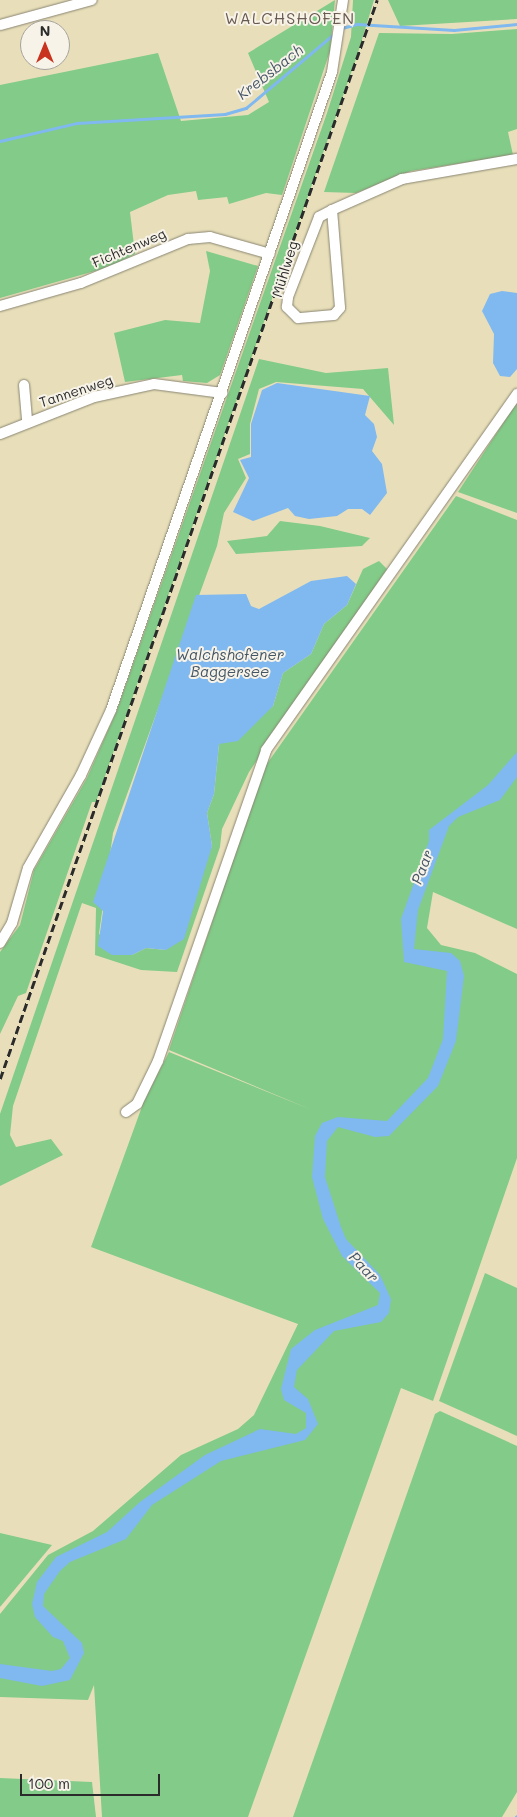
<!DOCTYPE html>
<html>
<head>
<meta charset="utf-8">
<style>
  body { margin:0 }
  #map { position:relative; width:517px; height:1817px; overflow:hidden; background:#e8dfba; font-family:Mali,sans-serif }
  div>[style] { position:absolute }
  .green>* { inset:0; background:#82cb88 }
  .water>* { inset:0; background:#80b8f0 }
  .stream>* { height:2.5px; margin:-1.25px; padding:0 1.25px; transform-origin:1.25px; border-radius:1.25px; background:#80b8f0 }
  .roads { filter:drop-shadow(0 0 1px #8a8572) drop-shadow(0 0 1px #8a8572) }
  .minor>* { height:10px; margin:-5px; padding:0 5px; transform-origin:5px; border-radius:5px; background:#fff }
  .rail>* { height:2.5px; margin-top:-1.25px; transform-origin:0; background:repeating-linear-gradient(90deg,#2b2b2b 0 8px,transparent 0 12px) }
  span { translate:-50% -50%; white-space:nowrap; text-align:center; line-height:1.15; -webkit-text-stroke:4px #f7f3e8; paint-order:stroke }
  .street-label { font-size:14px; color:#2b2b2b }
  .water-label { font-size:15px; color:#456; font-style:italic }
  .quarter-label { font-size:16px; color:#695a51; letter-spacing:1px }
  .north { position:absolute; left:20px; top:20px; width:50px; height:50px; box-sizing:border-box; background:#f7f3e8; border:1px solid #a5a39c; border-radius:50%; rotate:0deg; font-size:14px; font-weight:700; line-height:20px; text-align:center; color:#2b2b2b }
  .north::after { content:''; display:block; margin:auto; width:18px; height:22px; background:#c8321e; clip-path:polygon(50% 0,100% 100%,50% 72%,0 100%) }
  .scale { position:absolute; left:20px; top:1774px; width:140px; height:22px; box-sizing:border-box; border:2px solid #2b2b2b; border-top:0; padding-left:6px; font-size:15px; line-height:18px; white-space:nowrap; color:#2b2b2b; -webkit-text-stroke:4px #f7f3e8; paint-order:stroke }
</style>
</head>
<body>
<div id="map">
  <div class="green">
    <div style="clip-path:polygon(335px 0,330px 51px,282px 195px,266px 193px,229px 204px,227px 197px,198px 200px,196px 191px,168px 195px,130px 212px,135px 254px,109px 267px,0 298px,0 85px,158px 53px,181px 121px,248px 115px,269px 102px,248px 53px)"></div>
    <div style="clip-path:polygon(353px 0,374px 0,357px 56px,96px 802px,92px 802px,26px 993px,18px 996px,0 1034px,0 952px,20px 925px,34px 870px,87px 778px,117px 710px,327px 113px,351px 37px)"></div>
    <div style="clip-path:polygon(388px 0,517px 0,517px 19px,400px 26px)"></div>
    <div style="clip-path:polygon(517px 29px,517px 129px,508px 132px,513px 155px,411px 171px,356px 193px,324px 192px,379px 33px,452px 34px)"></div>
    <div style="clip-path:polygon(206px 251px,258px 266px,220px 375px,207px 383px,183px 381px,182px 375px,125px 382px,114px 333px,165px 320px,200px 323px,210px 271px)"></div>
    <div style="clip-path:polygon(259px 359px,326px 373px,388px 368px,394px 425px,363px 389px,276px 382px,259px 389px,250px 424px,250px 454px,238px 459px,246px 478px,224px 513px,217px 546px,113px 833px,99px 934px,132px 955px,146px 948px,166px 950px,212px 846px,207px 813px,214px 794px,219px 744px,273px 706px,283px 673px,311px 654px,324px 624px,347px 605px,363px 569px,379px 561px,387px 569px,249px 772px,222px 829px,220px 847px,177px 972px,141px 970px,95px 955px,96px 908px,82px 903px,13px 1106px,10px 1135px,16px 1147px,51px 1139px,63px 1155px,0 1186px,0 1114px)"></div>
    <div style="clip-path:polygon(517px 402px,517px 513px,458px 492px)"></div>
    <div style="clip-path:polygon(456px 496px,517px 520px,517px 929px,433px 892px,427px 928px,441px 945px,475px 953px,517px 974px,517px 1158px,433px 1401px,401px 1388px,248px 1817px,102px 1817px,94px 1685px,88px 1700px,0 1697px,0 1614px,48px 1555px,93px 1531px,181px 1455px,238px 1429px,254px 1415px,298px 1324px,91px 1247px,144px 1101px,169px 1052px,312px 1110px,169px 1050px,264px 768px)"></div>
    <div style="clip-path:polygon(280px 521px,320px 526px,370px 538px,362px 546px,236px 554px,227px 541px,267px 536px)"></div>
    <div style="clip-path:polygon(485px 1273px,517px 1288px,517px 1436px,439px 1401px)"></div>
    <div style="clip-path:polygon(440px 1411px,517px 1446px,517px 1792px,502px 1817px,293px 1817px,435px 1414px)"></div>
    <div style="clip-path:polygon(0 1533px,52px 1545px,0 1607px)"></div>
    <div style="clip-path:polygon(0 1778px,92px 1782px,96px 1817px,0 1817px)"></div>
  </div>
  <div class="water">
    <div style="clip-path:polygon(502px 291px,517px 293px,517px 369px,510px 377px,500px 376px,493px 363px,494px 334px,482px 311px,490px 294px)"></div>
    <div style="clip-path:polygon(277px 383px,370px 396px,365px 415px,374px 424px,377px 437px,372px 451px,382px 464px,387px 493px,370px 515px,362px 509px,348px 509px,337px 516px,309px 519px,295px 516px,288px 508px,253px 521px,233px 512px,249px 478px,240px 460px,251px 457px,251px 424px,262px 390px)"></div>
    <div style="clip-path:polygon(347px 576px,356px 584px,347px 605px,324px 624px,311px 654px,283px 673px,273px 706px,238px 741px,219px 744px,214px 794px,207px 813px,212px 846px,184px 939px,166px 950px,146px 948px,132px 955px,112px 955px,98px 946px,103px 911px,93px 902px,196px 595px,246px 594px,251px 606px,259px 609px,311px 581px)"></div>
    <div style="clip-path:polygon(517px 752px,517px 777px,500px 800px,458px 817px,449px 826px,418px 910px,414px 949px,451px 953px,460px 961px,464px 976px,456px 1041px,438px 1086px,389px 1136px,375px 1137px,338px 1127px,327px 1141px,325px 1177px,341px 1227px,346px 1239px,380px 1275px,391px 1299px,389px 1313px,381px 1322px,334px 1331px,297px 1370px,294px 1387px,308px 1399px,318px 1424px,305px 1440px,221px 1461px,152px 1505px,126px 1539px,70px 1562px,60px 1571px,44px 1594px,43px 1606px,82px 1643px,84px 1653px,70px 1680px,42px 1686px,0 1678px,0 1664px,52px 1671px,61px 1669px,70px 1658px,63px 1641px,53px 1637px,35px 1617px,32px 1604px,37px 1582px,56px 1557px,107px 1532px,140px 1502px,205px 1455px,260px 1429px,296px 1434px,306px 1428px,306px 1413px,284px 1400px,281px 1389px,291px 1349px,315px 1330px,378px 1305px,380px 1293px,342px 1256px,323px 1219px,312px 1177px,315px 1136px,322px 1123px,338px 1117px,387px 1121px,428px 1078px,443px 1039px,447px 971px,404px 962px,401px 919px,429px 841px,429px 830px,488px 785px)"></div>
  </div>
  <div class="stream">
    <div style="left:342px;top:28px;width:16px;rotate:-15deg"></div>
    <div style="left:357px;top:24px;width:97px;rotate:3.5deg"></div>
    <div style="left:454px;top:30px;width:63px;rotate:-5.4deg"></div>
    <div style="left:0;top:141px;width:79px;rotate:-13.2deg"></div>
    <div style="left:77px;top:123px;width:148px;rotate:-3.5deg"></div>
    <div style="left:225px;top:114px;width:22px;rotate:-16deg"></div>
    <div style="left:246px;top:108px;width:116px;rotate:-40.1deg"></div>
    <div style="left:516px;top:1817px;width:1px;rotate:-45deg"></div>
  </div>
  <div class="roads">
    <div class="minor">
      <div style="left:0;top:25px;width:95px;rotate:-15.2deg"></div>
      <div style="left:332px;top:210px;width:98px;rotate:85.3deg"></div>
      <div style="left:340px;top:308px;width:9px;rotate:131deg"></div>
      <div style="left:334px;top:315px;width:36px;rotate:175deg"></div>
      <div style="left:298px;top:318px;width:16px;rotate:-135deg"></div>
      <div style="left:287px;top:307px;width:10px;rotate:-84deg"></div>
      <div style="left:288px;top:297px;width:86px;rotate:-68.8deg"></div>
      <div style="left:319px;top:217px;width:15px;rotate:-28deg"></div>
      <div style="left:332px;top:210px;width:77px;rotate:-23.9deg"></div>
      <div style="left:402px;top:179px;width:117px;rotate:-9.9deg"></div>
      <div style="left:0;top:306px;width:84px;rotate:-15.9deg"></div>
      <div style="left:81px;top:283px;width:116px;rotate:-22.4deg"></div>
      <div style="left:188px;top:239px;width:22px;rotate:-5deg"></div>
      <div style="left:210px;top:237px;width:62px;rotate:15.8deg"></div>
      <div style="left:24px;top:385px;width:38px;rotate:85deg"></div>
      <div style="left:0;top:434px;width:101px;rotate:-21.5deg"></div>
      <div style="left:94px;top:397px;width:61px;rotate:-12.2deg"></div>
      <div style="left:154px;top:384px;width:69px;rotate:7.5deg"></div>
      <div style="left:0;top:943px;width:23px;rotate:-59deg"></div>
      <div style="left:12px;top:923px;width:57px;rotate:-73.8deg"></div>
      <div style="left:28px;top:868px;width:107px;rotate:-60.3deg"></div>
      <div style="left:81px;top:775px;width:72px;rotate:-65.2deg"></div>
      <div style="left:111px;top:710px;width:675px;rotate:-70.89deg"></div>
      <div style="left:332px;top:72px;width:73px;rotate:-81.3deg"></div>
      <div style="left:126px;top:1112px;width:14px;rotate:-36deg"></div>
      <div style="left:137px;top:1104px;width:48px;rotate:-64deg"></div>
      <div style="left:158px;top:1061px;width:329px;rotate:-70.8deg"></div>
      <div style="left:266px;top:750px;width:436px;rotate:-54.8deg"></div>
    </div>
  </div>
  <div class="rail">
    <div style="left:0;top:1079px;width:1143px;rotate:-70.74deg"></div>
  </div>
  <div class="street-label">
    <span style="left:129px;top:248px;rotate:-23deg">Fichtenweg</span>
    <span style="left:285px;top:269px;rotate:-73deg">Mühlweg</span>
    <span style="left:76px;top:391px;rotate:-18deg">Tannenweg</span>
  </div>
  <div class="water-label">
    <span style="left:270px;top:72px;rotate:-38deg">Krebsbach</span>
    <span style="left:230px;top:663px">Walchshofener<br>Baggersee</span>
    <span style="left:422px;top:867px;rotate:-69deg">Paar</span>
    <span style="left:364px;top:1267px;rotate:47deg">Paar</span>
  </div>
  <div class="quarter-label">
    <span style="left:290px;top:18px">WALCHSHOFEN</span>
  </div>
  <div class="north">N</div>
  <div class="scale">100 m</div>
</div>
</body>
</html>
